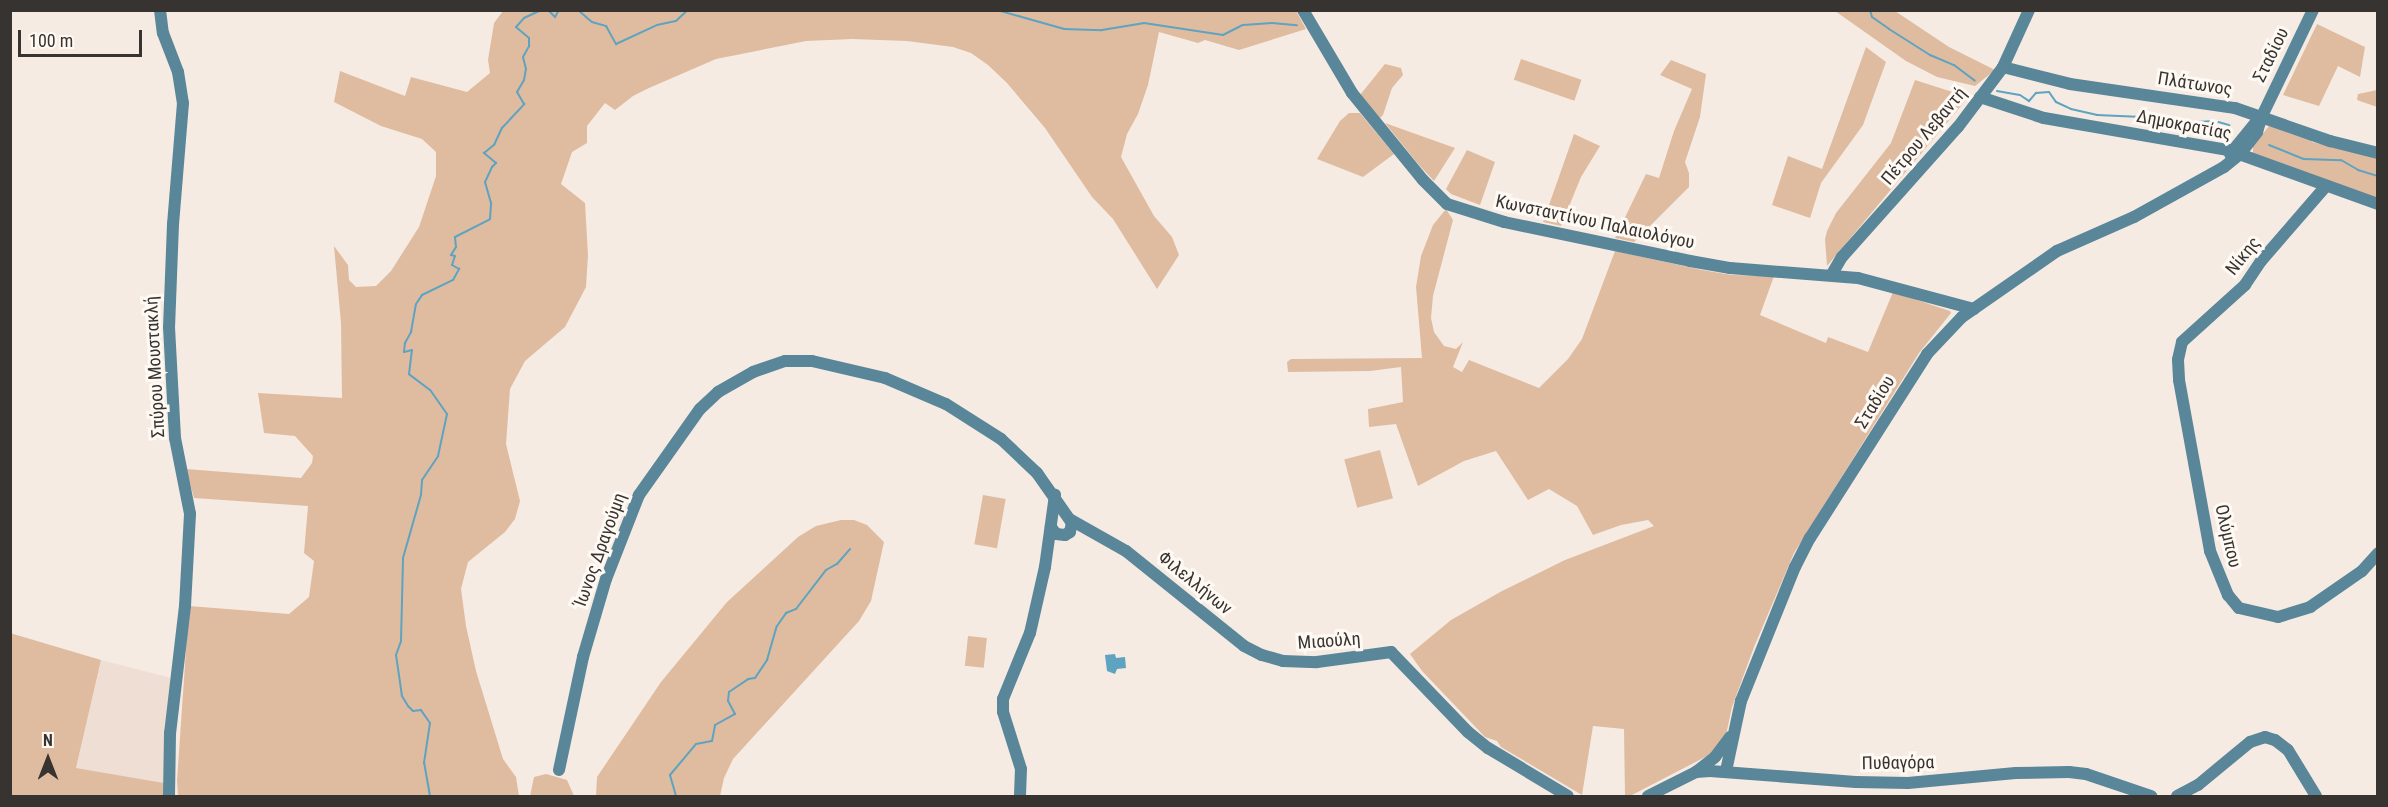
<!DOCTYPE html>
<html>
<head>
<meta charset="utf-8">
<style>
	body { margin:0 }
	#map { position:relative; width:2388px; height:807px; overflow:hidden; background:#f5ebe3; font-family:"Roboto Condensed",sans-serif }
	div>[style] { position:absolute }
	.built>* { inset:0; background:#efded3 }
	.green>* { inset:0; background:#dfbca0; transform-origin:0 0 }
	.water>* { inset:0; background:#5ea3c0 }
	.stream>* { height:2px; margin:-1px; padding:0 1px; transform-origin:1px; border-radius:1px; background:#5ea3c0 }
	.secondary>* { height:12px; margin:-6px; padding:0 6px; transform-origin:6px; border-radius:6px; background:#5a8699 }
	span { translate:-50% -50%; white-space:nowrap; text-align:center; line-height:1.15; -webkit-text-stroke:6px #fff9f4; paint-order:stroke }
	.street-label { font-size:18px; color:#363330 }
	.frame { position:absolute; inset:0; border:12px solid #363330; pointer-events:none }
	.north { position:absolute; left:18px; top:729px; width:60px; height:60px; -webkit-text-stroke:4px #fff9f4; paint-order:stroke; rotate:0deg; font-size:16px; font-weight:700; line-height:24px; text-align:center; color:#363330 }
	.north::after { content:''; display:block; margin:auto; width:21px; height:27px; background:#363330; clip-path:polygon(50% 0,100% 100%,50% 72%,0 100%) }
	.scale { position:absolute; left:18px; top:30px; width:124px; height:27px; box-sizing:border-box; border:3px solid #363330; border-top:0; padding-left:8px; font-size:18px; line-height:21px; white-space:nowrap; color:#363330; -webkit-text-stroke:4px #fff9f4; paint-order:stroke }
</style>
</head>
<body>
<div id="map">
	<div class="built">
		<i style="clip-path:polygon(101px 660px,171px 678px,164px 783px,76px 768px)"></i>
	</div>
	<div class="green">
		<i style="clip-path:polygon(503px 11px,1296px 11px,1306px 29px,1239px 50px,1205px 40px,1198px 43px,1159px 32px,1148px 85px,1138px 114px,1127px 134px,1121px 157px,1154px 216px,1172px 237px,1179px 255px,1157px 289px,1113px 219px,1092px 197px,1045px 128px,1007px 83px,988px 65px,971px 53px,953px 47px,907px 41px,852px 39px,806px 41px,716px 59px,649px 88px,633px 96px,615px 110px,605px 103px,587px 126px,587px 143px,572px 152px,561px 184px,585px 203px,588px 255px,586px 287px,565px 327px,525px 361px,510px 389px,506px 444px,520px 501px,515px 519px,505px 532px,468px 562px,461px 589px,466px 626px,476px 671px,503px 759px,516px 777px,519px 796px,178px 796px,177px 781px,189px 606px,289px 614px,309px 597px,314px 561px,304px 553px,308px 506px,194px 498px,186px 469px,301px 478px,312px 463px,313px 456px,295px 436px,264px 433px,258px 393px,342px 398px,341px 323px,334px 246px,348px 265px,349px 280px,356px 287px,376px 286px,391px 271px,419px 227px,436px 176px,436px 152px,422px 139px,381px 126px,334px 102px,340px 71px,405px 96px,411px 77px,467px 92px,490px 73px,488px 60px,494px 23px)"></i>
		<i style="clip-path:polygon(1835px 11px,1895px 11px,1949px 47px,1995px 70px,1975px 86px,1937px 77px,1906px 61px)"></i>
		<i style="clip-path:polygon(2317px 24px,2365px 47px,2360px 77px,2338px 66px,2319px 106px,2283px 95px)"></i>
		<i style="clip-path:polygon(1866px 47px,1886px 62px,1863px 125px,1821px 183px,1810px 218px,1772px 205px,1788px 156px,1822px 169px)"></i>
		<i style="left:1521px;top:59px;width:64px;height:22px;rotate:19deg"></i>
		<i style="clip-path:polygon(1671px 60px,1706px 74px,1700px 117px,1685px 162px,1689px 173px,1689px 187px,1634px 242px,1615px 238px,1646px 174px,1659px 178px,1674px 131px,1692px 89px,1660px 75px)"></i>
		<i style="clip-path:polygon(1385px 64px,1401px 68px,1403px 75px,1392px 88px,1383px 115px,1380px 118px,1360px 95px)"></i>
		<i style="clip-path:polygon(1915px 80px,1962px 95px,1966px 100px,1827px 266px,1825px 239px,1827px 231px,1836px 213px,1891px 143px)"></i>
		<i style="clip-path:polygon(2377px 90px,2377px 107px,2357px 100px,2358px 94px)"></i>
		<i style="clip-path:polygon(1349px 113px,1360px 113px,1394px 154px,1363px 177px,1317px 159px,1340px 121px)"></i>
		<i style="clip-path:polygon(1385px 123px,1455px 148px,1434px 181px,1419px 165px)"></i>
		<i style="clip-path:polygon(2269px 126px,2311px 139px,2312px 142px,2377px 158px,2377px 198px,2253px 153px,2253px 146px)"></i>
		<i style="clip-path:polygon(1574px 134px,1600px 146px,1581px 177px,1561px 226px,1543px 222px)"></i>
		<i style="clip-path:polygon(1467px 150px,1495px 162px,1480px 205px,1451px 194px,1446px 189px)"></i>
		<i style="clip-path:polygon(1446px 209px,1453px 220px,1433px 296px,1431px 318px,1434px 332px,1444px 346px,1456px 349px,1463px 342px,1453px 367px,1462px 372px,1469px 360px,1539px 388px,1568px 359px,1582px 339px,1615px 251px,1702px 270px,1732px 275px,1774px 276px,1760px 315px,1826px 343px,1828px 337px,1868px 352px,1893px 292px,1950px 311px,1951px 313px,1919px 353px,1794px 553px,1754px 647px,1732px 707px,1726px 735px,1711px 754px,1630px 796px,1625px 796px,1624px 729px,1593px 726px,1582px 795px,1501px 747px,1497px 741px,1485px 737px,1422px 671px,1410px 654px,1451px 620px,1502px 591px,1565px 560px,1654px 526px,1648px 520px,1621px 525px,1593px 535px,1577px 506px,1549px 489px,1528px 500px,1496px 451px,1464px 461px,1418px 486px,1396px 424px,1369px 427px,1368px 409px,1403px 402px,1401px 367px,1370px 371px,1288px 372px,1287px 362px,1291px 359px,1422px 358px,1416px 287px,1421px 256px,1433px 225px)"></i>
		<i style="left:1380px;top:450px;width:50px;height:37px;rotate:75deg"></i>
		<i style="left:983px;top:495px;width:23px;height:50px;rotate:10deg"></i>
		<i style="clip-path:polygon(841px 520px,854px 520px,867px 525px,884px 542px,871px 601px,859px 621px,733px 759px,724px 778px,720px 796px,596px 796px,597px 777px,661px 682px,727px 602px,798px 537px,816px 526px)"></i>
		<i style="clip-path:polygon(10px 633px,101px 660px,76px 768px,164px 783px,165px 796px,11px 796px)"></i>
		<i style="left:968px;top:636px;width:19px;height:30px;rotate:6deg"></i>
		<i style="clip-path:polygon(546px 774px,567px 780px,574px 796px,530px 796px,534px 777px)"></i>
	</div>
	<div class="water">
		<i style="clip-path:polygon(1115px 654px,1116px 658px,1125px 657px,1126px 668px,1117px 669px,1115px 674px,1107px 671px,1105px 655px)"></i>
	</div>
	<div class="stream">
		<i style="left:548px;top:10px;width:10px;rotate:45deg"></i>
		<i style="left:555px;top:17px;width:8px;rotate:-60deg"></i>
		<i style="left:578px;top:10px;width:18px;rotate:41deg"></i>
		<i style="left:592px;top:22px;width:15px;rotate:16deg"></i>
		<i style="left:606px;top:26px;width:21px;rotate:61deg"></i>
		<i style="left:616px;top:44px;width:45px;rotate:-24.9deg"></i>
		<i style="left:657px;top:25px;width:19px;rotate:-12deg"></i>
		<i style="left:676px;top:21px;width:16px;rotate:-43deg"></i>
		<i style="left:997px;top:10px;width:70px;rotate:15.8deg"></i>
		<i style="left:1064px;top:29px;width:38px;rotate:2deg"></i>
		<i style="left:1102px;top:30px;width:43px;rotate:-9.5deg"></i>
		<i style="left:1144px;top:23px;width:80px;rotate:8.6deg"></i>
		<i style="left:1223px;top:35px;width:22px;rotate:-27deg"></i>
		<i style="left:1243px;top:25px;width:29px;rotate:-4deg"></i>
		<i style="left:1272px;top:23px;width:25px;rotate:5deg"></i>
		<i style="left:1870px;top:10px;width:7px;rotate:74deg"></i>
		<i style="left:1872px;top:17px;width:21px;rotate:35deg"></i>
		<i style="left:1889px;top:29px;width:49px;rotate:32.4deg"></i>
		<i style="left:1930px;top:55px;width:26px;rotate:23deg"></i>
		<i style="left:1954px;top:65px;width:26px;rotate:37deg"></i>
		<i style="left:1997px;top:91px;width:23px;rotate:10deg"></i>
		<i style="left:2020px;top:95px;width:11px;rotate:34deg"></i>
		<i style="left:2029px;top:101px;width:11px;rotate:-49deg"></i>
		<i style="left:2036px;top:93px;width:13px;rotate:-4deg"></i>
		<i style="left:2049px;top:92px;width:12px;rotate:55deg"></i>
		<i style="left:2056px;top:102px;width:17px;rotate:25deg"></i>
		<i style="left:2071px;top:109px;width:27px;rotate:13deg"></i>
		<i style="left:2097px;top:115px;width:45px;rotate:2.5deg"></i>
		<i style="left:2142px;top:117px;width:19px;rotate:21deg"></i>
		<i style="left:2160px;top:124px;width:55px;rotate:-3.1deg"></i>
		<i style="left:2215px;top:121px;width:15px;rotate:16deg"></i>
		<i style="left:2269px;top:145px;width:38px;rotate:22deg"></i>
		<i style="left:2304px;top:159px;width:37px;rotate:2deg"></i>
		<i style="left:2341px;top:160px;width:20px;rotate:30deg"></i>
		<i style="left:2358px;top:170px;width:21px;rotate:17deg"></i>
		<i style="left:430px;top:796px;width:34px;rotate:-100deg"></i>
		<i style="left:424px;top:763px;width:40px;rotate:-81.5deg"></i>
		<i style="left:430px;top:723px;width:16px;rotate:-125deg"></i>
		<i style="left:421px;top:710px;width:8px;rotate:173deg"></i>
		<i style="left:413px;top:711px;width:7px;rotate:-135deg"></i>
		<i style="left:408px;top:706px;width:12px;rotate:-121deg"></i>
		<i style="left:402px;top:696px;width:41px;rotate:-98.3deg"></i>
		<i style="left:396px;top:655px;width:15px;rotate:-70deg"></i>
		<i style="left:401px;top:641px;width:83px;rotate:-88.6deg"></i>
		<i style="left:403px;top:558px;width:66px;rotate:-74.1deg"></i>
		<i style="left:421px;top:495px;width:15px;rotate:-86deg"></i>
		<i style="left:422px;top:480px;width:29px;rotate:-56deg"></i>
		<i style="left:438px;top:456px;width:43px;rotate:-77.9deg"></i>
		<i style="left:447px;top:414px;width:29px;rotate:-125deg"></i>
		<i style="left:430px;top:390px;width:26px;rotate:-143deg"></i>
		<i style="left:409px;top:374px;width:24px;rotate:-83deg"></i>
		<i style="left:412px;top:350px;width:8px;rotate:166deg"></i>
		<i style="left:404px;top:352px;width:9px;rotate:-84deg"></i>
		<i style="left:405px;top:343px;width:13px;rotate:-61deg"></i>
		<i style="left:411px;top:332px;width:28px;rotate:-80deg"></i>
		<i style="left:416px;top:304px;width:11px;rotate:-56deg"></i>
		<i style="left:422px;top:295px;width:34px;rotate:-26deg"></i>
		<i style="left:453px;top:280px;width:13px;rotate:-61deg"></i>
		<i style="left:459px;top:269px;width:8px;rotate:-150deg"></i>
		<i style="left:452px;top:265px;width:9px;rotate:-72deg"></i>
		<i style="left:455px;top:256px;width:4px;rotate:-166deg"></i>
		<i style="left:451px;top:255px;width:9px;rotate:-58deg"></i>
		<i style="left:456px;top:247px;width:10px;rotate:-96deg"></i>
		<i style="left:455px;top:237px;width:39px;rotate:-27deg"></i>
		<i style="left:490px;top:219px;width:16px;rotate:-86deg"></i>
		<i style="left:491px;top:203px;width:22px;rotate:-106deg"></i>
		<i style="left:485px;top:182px;width:17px;rotate:-65deg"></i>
		<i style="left:492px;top:167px;width:6px;rotate:-45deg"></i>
		<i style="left:496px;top:163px;width:16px;rotate:-140deg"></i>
		<i style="left:484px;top:153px;width:13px;rotate:-39deg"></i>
		<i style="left:494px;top:145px;width:19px;rotate:-65deg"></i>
		<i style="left:502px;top:128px;width:33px;rotate:-47deg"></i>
		<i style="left:524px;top:104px;width:14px;rotate:-120deg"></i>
		<i style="left:517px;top:92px;width:14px;rotate:-60deg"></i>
		<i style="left:524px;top:80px;width:11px;rotate:-80deg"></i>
		<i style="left:526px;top:69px;width:12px;rotate:-104deg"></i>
		<i style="left:523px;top:57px;width:13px;rotate:-61deg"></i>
		<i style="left:529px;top:46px;width:8px;rotate:-90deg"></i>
		<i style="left:529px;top:38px;width:17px;rotate:-140deg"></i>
		<i style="left:516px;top:27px;width:12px;rotate:-48deg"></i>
		<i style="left:524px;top:18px;width:19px;rotate:-25deg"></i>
		<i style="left:676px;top:796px;width:22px;rotate:-106deg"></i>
		<i style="left:670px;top:775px;width:40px;rotate:-50deg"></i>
		<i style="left:696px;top:744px;width:16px;rotate:-11deg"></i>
		<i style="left:712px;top:741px;width:16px;rotate:-79deg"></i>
		<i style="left:715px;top:725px;width:23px;rotate:-29deg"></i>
		<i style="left:735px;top:714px;width:15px;rotate:-118deg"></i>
		<i style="left:728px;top:701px;width:9px;rotate:-84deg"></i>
		<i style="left:729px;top:692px;width:23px;rotate:-34deg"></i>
		<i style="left:748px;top:679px;width:7px;rotate:-8deg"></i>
		<i style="left:755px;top:678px;width:22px;rotate:-56deg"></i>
		<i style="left:767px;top:660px;width:35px;rotate:-74deg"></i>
		<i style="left:777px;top:626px;width:16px;rotate:-55deg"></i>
		<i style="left:786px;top:613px;width:11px;rotate:-22deg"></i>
		<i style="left:796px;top:609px;width:49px;rotate:-52.4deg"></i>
		<i style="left:826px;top:570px;width:13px;rotate:-29deg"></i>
		<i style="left:837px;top:564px;width:20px;rotate:-49deg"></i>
	</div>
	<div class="secondary">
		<i style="left:160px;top:10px;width:23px;rotate:83deg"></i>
		<i style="left:163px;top:33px;width:42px;rotate:69deg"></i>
		<i style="left:178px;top:72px;width:31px;rotate:81deg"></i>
		<i style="left:183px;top:103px;width:121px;rotate:94.7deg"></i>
		<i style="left:173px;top:224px;width:103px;rotate:92.2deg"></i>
		<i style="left:169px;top:327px;width:111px;rotate:86.9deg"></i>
		<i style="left:175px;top:438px;width:77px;rotate:78.8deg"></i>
		<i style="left:190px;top:514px;width:92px;rotate:93.1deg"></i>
		<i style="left:185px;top:606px;width:128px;rotate:96.7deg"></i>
		<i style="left:170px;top:733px;width:63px;rotate:90.9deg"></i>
		<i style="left:1303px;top:10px;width:96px;rotate:59.4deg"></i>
		<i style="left:1352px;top:93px;width:112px;rotate:50.8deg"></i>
		<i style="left:1423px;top:180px;width:34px;rotate:45deg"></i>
		<i style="left:1447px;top:204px;width:60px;rotate:17.5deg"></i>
		<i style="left:1504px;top:222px;width:190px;rotate:11.8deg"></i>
		<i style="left:1690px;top:261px;width:41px;rotate:9.9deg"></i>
		<i style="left:1730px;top:268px;width:128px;rotate:4.5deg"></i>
		<i style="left:1858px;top:278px;width:120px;rotate:15deg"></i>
		<i style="left:2003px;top:67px;width:69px;rotate:14.2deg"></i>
		<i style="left:2070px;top:84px;width:167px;rotate:8.3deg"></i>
		<i style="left:2235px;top:108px;width:101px;rotate:19.2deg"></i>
		<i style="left:2330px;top:141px;width:49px;rotate:14deg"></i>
		<i style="left:1980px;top:97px;width:67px;rotate:18.2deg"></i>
		<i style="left:2044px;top:118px;width:187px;rotate:9.9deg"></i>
		<i style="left:2228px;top:150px;width:159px;rotate:19.8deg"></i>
		<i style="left:2230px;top:154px;width:49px;rotate:-50.8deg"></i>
		<i style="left:2326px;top:186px;width:99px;rotate:130.9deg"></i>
		<i style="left:2261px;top:261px;width:29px;rotate:124deg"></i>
		<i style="left:2245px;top:285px;width:85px;rotate:137.9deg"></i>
		<i style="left:2182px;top:342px;width:18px;rotate:103deg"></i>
		<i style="left:2178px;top:360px;width:20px;rotate:87deg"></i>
		<i style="left:2179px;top:380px;width:174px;rotate:79.7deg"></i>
		<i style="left:2210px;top:551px;width:48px;rotate:67.8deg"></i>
		<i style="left:2228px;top:595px;width:17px;rotate:50deg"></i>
		<i style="left:2239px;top:608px;width:40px;rotate:13deg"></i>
		<i style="left:2278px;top:617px;width:34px;rotate:-17deg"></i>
		<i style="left:2310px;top:607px;width:63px;rotate:-34.7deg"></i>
		<i style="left:2362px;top:571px;width:24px;rotate:-48deg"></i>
		<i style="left:1832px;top:274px;width:20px;rotate:-60deg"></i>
		<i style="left:1842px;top:257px;width:174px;rotate:-48.3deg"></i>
		<i style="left:1958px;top:127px;width:75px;rotate:-53.1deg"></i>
		<i style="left:2003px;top:67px;width:63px;rotate:-65.5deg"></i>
		<i style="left:1071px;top:520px;width:63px;rotate:29.4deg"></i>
		<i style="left:1126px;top:551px;width:151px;rotate:38.8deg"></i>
		<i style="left:1244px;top:646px;width:20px;rotate:27deg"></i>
		<i style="left:1262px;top:655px;width:22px;rotate:16deg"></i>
		<i style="left:1283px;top:661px;width:34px;rotate:2deg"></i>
		<i style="left:1317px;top:662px;width:75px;rotate:-7.7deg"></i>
		<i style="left:1391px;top:652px;width:111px;rotate:46.1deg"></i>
		<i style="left:1468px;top:732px;width:26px;rotate:39deg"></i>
		<i style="left:1488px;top:748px;width:93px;rotate:31deg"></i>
		<i style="left:559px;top:770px;width:116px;rotate:-78deg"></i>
		<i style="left:583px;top:657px;width:81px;rotate:-73.6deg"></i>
		<i style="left:606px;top:579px;width:90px;rotate:-68.6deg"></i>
		<i style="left:639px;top:495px;width:105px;rotate:-54.7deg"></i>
		<i style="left:700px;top:409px;width:25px;rotate:-43deg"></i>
		<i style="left:718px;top:392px;width:40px;rotate:-29.7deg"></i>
		<i style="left:753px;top:372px;width:34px;rotate:-19deg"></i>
		<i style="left:785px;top:361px;width:27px"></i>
		<i style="left:812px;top:361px;width:75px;rotate:13.1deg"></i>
		<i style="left:885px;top:378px;width:66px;rotate:23.1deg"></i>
		<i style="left:946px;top:404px;width:65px;rotate:32.5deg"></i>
		<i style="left:1001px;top:439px;width:50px;rotate:43.4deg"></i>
		<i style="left:1037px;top:473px;width:61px;rotate:55deg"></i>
		<i style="left:1072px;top:523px;width:9px;rotate:103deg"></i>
		<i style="left:1070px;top:532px;width:6px;rotate:149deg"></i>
		<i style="left:1065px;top:535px;width:9px;rotate:-174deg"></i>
		<i style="left:1056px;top:534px;width:9px;rotate:-126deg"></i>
		<i style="left:1726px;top:771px;width:72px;rotate:-77.9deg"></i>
		<i style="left:1741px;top:701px;width:144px;rotate:-68.1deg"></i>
		<i style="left:1795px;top:567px;width:33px;rotate:-63deg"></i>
		<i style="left:1810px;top:538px;width:218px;rotate:-57.5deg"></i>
		<i style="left:1927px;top:354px;width:51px;rotate:-46.6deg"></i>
		<i style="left:1962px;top:317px;width:116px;rotate:-34.8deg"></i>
		<i style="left:2057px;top:251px;width:84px;rotate:-23.8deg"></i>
		<i style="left:2134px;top:217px;width:103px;rotate:-29.1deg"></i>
		<i style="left:2224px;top:167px;width:21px;rotate:-39deg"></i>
		<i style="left:2240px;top:154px;width:28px;rotate:-52deg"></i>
		<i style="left:2257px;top:132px;width:17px;rotate:-73deg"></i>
		<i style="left:2262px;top:116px;width:118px;rotate:-64.3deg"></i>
		<i style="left:1696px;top:772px;width:24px;rotate:-38deg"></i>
		<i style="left:1715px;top:757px;width:25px;rotate:-53deg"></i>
		<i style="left:1020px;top:796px;width:27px;rotate:-88deg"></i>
		<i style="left:1021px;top:769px;width:60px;rotate:-107.5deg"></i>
		<i style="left:1003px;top:712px;width:13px;rotate:-90deg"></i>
		<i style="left:1003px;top:699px;width:71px;rotate:-67.8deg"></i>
		<i style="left:1030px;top:633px;width:68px;rotate:-77.2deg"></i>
		<i style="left:1045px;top:567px;width:73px;rotate:-82.1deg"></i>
		<i style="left:1648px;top:796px;width:54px;rotate:-26.6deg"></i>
		<i style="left:1696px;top:772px;width:14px;rotate:-4deg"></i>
		<i style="left:1710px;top:771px;width:146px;rotate:4.3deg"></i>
		<i style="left:1856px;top:782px;width:52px;rotate:1.1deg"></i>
		<i style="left:1908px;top:783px;width:108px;rotate:-5.3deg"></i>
		<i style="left:2016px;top:773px;width:53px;rotate:-1.1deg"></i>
		<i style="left:2069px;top:772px;width:17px;rotate:7deg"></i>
		<i style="left:2086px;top:774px;width:69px;rotate:18.7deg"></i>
		<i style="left:2177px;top:796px;width:24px;rotate:-28deg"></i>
		<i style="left:2198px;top:785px;width:67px;rotate:-39.6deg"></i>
		<i style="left:2250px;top:742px;width:16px;rotate:-18deg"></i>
		<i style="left:2265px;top:737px;width:10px;rotate:17deg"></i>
		<i style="left:2275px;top:740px;width:16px;rotate:38deg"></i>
		<i style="left:2288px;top:750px;width:54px;rotate:58.7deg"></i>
	</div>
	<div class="street-label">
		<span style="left:2271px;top:55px;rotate:-64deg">Σταδίου</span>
		<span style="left:2195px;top:84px;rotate:9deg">Πλάτωνος</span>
		<span style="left:2184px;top:125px;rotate:11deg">Δημοκρατίας</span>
		<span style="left:1924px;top:136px;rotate:-50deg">Πέτρου Λεβαντή</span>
		<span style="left:1595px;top:222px;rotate:12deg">Κωνσταντίνου Παλαιολόγου</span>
		<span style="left:2243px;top:256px;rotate:-51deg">Νίκης</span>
		<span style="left:155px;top:367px;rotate:-93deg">Σπύρου Μουστακλή</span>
		<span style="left:1875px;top:402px;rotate:-58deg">Σταδίου</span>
		<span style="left:2228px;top:536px;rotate:77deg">Ολύμπου</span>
		<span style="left:600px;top:550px;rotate:-70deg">Ίωνος Δραγούμη</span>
		<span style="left:1195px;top:583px;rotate:39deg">Φιλελλήνων</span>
		<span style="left:1329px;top:641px;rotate:-4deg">Μιαούλη</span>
		<span style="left:1898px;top:763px;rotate:-1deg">Πυθαγόρα</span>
	</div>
	<div class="frame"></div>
	<div class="north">N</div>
	<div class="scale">100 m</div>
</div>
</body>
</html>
